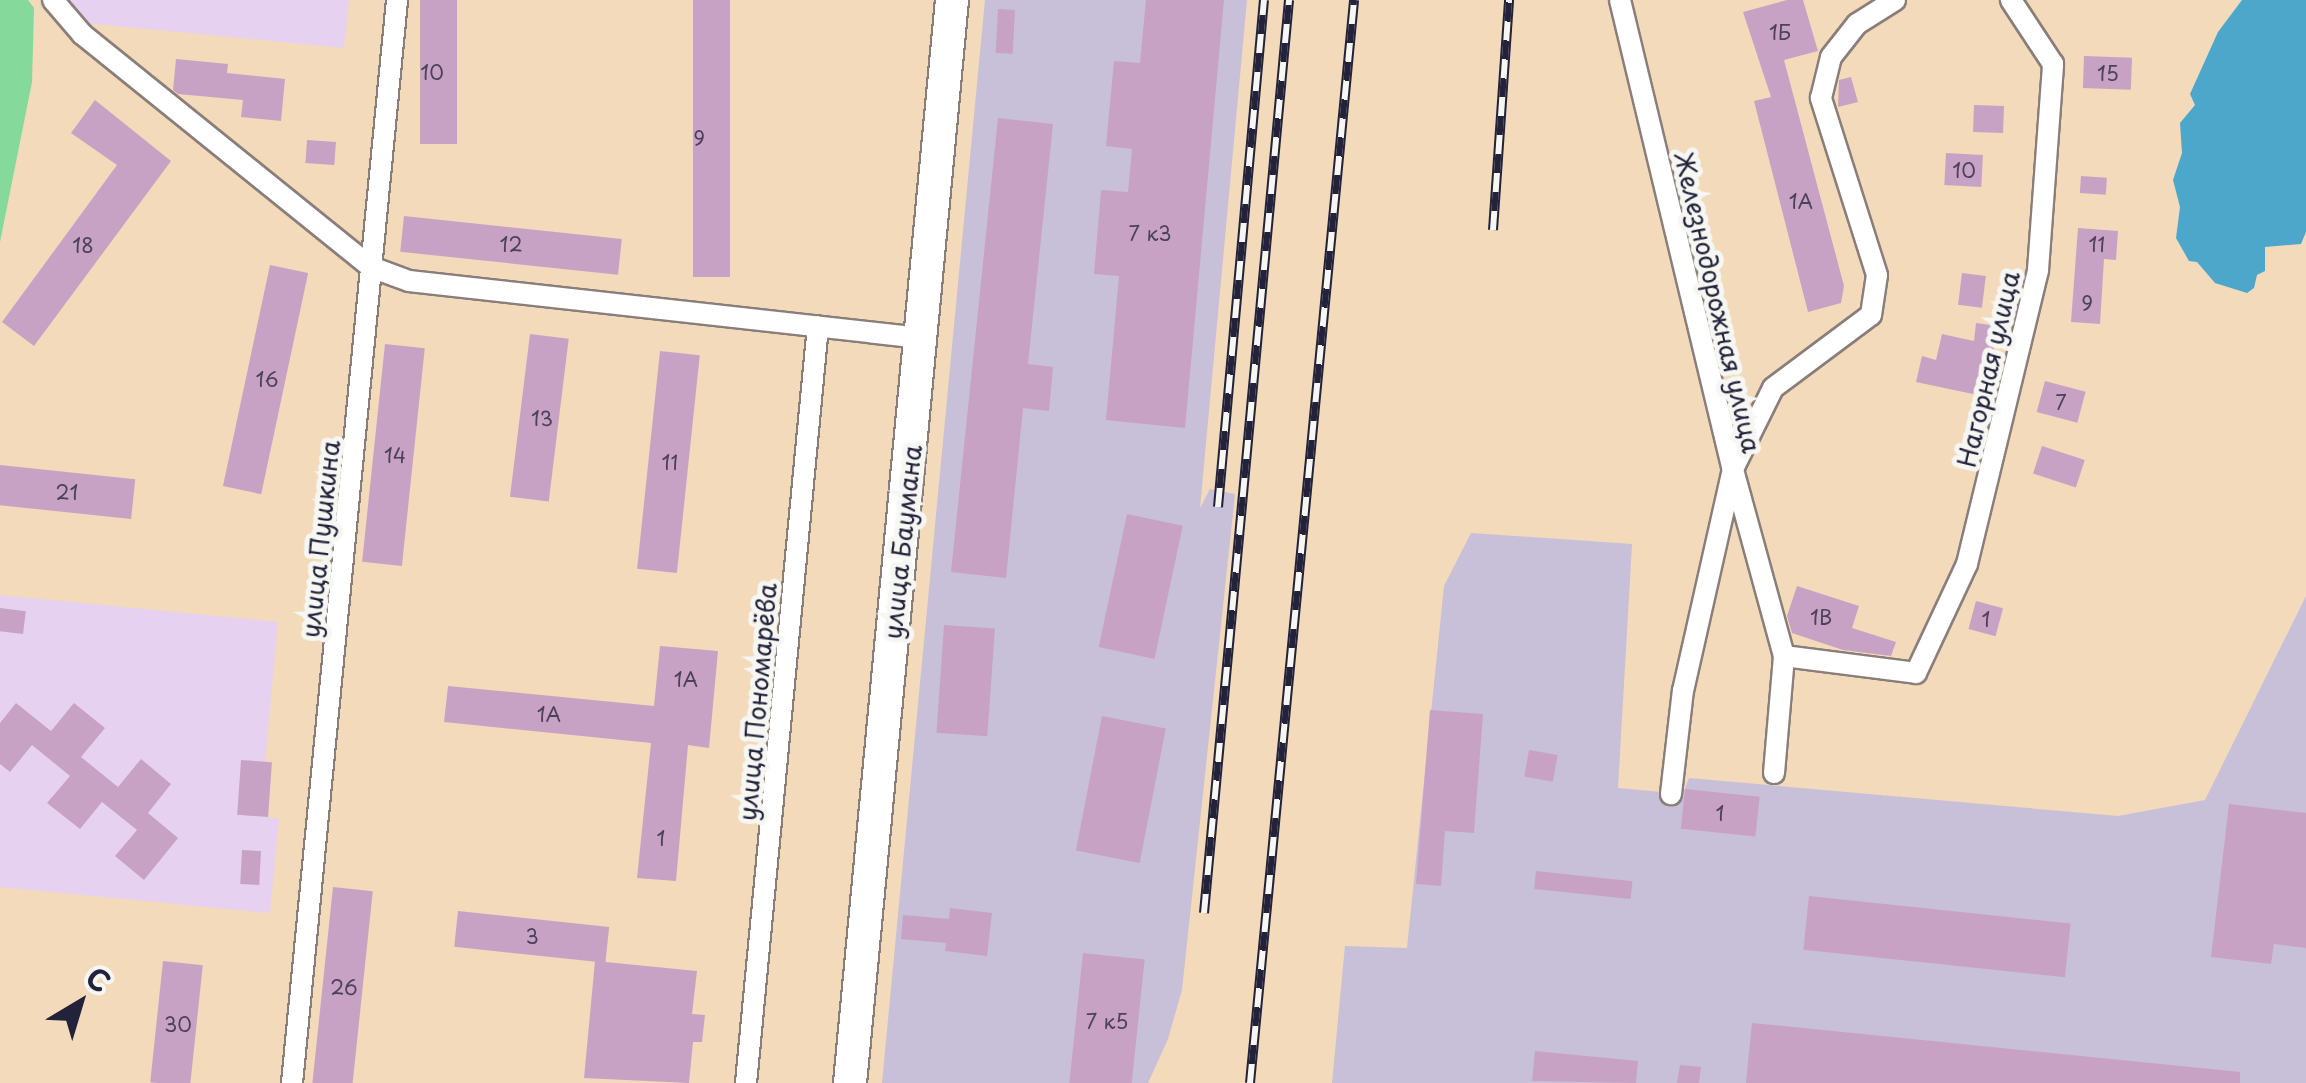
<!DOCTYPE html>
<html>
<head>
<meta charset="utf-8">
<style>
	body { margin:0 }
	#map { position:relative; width:2306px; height:1083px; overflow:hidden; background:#f2daba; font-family:"Playpen Sans",sans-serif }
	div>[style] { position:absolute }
	.built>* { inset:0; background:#e6d2f0 }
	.industrial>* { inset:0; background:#c8bfd8 }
	.green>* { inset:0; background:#85d99b }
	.water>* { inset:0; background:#4ca7ca }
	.building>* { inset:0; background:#c8a2c5; transform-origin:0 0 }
	.roads { filter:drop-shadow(2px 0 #8a7e7a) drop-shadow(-2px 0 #8a7e7a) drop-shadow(0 2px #8a7e7a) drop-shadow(0 -2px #8a7e7a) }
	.minor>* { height:20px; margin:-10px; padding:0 10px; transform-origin:10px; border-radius:10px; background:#fff }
	.primary>* { height:32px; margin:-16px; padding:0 16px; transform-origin:16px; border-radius:16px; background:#fff }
	.rail>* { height:10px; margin-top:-5px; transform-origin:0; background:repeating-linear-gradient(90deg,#f6f6f2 0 19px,#22223b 0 38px); box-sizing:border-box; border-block:2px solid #22223b }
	span { translate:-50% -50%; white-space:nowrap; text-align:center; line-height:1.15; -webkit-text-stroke:10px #f6f6f2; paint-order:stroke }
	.number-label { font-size:20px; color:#4c425e }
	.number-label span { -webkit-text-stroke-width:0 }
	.street-label { font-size:25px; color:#22223b }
	.north { position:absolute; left:30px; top:953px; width:100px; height:100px; -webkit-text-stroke:8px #f6f6f2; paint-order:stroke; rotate:38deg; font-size:28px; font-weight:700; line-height:40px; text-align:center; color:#22223b }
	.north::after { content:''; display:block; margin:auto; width:35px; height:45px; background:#22223b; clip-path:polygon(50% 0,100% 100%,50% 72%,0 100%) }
</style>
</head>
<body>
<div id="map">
	<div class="built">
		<i style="clip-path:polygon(61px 0,349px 0,344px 48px,76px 22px)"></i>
		<i style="clip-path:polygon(0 595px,278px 622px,260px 816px,279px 819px,270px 913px,0 887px)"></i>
	</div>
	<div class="industrial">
		<i style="clip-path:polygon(985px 0,1247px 0,1200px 508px,1210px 489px,1235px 494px,1182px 990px,1168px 1039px,1148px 1083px,882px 1083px)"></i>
		<i style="clip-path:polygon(1471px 533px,1632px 544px,1618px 788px,1683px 794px,1689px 778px,2118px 816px,2205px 800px,2306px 596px,2306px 1083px,1332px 1083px,1345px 946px,1407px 948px,1444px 586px)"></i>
	</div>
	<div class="green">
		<i style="clip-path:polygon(0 0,28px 0,34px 8px,32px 82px,0 242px)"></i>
	</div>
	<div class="water">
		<i style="clip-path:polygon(2242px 0,2306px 0,2306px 232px,2301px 244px,2265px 247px,2265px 271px,2257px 275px,2254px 288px,2247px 293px,2215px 283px,2197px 262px,2189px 261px,2176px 238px,2180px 207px,2173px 180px,2182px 153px,2180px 123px,2195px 105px,2190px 94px,2218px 32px)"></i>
	</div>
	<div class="building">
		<i style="left:420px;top:0;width:37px;height:144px"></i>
		<i style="left:693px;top:0;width:37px;height:277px"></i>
		<i style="clip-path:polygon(1146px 0,1224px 0,1185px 428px,1106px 420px,1119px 276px,1094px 274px,1101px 190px,1128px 192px,1132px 149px,1106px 146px,1114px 61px,1140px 63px)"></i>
		<i style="clip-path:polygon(1787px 0,1803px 0,1818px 51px,1784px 60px,1844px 286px,1841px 303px,1808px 312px,1754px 101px,1771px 97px,1743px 12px)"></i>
		<i style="left:998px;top:9px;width:17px;height:44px;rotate:3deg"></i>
		<i style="left:2084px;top:56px;width:48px;height:32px;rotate:2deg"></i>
		<i style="clip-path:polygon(176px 59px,228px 64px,227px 73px,285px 79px,281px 121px,241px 117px,243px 100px,178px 94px,173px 90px)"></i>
		<i style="clip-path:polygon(1851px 77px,1858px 102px,1838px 107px,1839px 80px)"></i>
		<i style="clip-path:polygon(95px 100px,171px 161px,34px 346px,2px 322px,117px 165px,71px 133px)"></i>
		<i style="left:1974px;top:105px;width:30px;height:27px;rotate:2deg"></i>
		<i style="clip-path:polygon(998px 118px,1053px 124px,1028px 364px,1053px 367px,1049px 411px,1023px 408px,1006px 578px,951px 572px)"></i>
		<i style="left:307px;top:140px;width:29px;height:23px;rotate:4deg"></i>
		<i style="left:1946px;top:153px;width:37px;height:32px;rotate:3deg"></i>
		<i style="left:2081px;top:176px;width:26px;height:17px;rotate:4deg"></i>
		<i style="left:404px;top:216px;width:219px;height:36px;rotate:6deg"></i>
		<i style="clip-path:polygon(2078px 228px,2118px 231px,2116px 260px,2104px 259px,2100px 324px,2071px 322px)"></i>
		<i style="left:270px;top:265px;width:39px;height:226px;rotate:12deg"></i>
		<i style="left:1962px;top:273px;width:24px;height:32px;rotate:7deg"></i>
		<i style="clip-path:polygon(1976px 323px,1997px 326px,1993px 355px,1984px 353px,1973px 394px,1916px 382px,1922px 356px,1936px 360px,1942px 334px,1974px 341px)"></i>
		<i style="left:530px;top:334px;width:39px;height:164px;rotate:7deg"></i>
		<i style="left:385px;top:344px;width:40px;height:219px;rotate:6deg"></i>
		<i style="left:660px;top:351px;width:40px;height:219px;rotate:6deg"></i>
		<i style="left:2045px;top:381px;width:42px;height:32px;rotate:15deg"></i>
		<i style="left:2042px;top:446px;width:45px;height:29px;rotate:18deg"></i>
		<i style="left:0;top:465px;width:136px;height:40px;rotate:6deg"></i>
		<i style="left:1127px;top:514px;width:57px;height:136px;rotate:12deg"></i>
		<i style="clip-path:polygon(1797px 586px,1859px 606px,1852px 628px,1896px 642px,1891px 656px,1843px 650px,1792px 633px,1787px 616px)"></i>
		<i style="left:1976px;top:601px;width:28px;height:29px;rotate:15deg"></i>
		<i style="left:0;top:608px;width:26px;height:23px;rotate:7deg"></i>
		<i style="left:944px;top:625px;width:51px;height:108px;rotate:4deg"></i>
		<i style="clip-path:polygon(660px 646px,718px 651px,709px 748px,688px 745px,676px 881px,637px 878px,651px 743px,444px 722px,448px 686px,654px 706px)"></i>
		<i style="clip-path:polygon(16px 703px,51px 731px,74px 703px,105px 728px,81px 757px,118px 787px,141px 759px,171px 784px,148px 813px,178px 838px,144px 880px,115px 856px,137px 830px,102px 802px,80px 829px,47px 803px,70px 776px,32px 745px,10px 772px,0 764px,0 723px)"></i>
		<i style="clip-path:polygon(1430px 710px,1483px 714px,1474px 833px,1445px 831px,1441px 886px,1416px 884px)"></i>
		<i style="left:1102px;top:716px;width:65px;height:137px;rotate:11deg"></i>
		<i style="left:1529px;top:750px;width:29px;height:27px;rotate:10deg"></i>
		<i style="left:241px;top:760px;width:31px;height:55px;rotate:4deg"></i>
		<i style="left:1685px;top:789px;width:75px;height:40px;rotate:6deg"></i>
		<i style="clip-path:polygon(2229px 804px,2306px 813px,2306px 948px,2274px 944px,2271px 964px,2211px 957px)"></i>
		<i style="left:242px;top:850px;width:19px;height:34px;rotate:3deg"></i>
		<i style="left:1536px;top:871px;width:97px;height:18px;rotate:6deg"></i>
		<i style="left:333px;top:887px;width:40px;height:197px;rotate:6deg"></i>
		<i style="left:1809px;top:896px;width:263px;height:54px;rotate:6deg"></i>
		<i style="clip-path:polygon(950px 908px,992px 913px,987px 956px,945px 951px,946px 943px,901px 939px,903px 915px,949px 919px)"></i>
		<i style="left:458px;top:911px;width:152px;height:36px;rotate:6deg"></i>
		<i style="left:1083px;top:953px;width:62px;height:131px;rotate:6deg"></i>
		<i style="left:163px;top:961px;width:40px;height:122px;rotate:6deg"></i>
		<i style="clip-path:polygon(595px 961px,697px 971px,692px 1014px,705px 1015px,702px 1042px,693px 1042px,689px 1083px,584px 1078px)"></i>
		<i style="clip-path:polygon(1752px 1023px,2240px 1072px,2240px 1083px,1746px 1083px)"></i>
		<i style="clip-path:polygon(1535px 1051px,1638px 1061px,1636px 1083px,1532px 1081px)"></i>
		<i style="clip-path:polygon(1680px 1065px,1701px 1067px,1699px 1083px,1677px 1083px)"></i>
	</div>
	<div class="roads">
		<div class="minor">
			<i style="left:53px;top:0;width:45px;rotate:49.5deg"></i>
			<i style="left:82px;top:34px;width:371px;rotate:38.9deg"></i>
			<i style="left:371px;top:267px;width:40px;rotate:20.2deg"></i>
			<i style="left:409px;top:281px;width:515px;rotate:6.35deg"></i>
			<i style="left:1620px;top:0;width:482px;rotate:76.5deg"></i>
			<i style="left:1733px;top:469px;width:227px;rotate:102.7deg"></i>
			<i style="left:1683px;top:690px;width:105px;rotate:96.6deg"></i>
			<i style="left:1784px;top:656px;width:133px;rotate:7.3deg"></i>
			<i style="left:1916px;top:673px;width:120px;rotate:-64.9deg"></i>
			<i style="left:1967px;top:564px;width:302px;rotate:-76.4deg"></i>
			<i style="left:2038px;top:270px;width:207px;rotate:-85.8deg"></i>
			<i style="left:2053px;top:64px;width:77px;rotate:-123.3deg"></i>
			<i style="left:1774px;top:773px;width:117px;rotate:-85.1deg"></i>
			<i style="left:1784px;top:656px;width:194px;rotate:-105.3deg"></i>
			<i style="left:1733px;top:469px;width:90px;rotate:-63.7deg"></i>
			<i style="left:1773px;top:388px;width:122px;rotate:-36.7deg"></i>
			<i style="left:1871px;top:315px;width:40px;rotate:-81.5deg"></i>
			<i style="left:1877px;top:275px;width:186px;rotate:-107.6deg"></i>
			<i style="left:1821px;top:98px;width:42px;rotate:-76.3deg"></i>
			<i style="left:1831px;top:57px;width:42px;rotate:-51.8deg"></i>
			<i style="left:1857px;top:24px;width:45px;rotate:-32.3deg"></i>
			<i style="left:292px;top:1083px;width:1088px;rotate:-84.46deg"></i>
			<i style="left:746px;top:1083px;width:760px;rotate:-84.57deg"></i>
		</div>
		<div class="primary">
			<i style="left:850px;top:1083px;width:1088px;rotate:-84.62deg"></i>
		</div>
	</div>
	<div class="rail">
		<i style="left:1493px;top:230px;width:231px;rotate:-86deg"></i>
		<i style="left:1218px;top:507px;width:509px;rotate:-84.82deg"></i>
		<i style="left:1204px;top:913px;width:917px;rotate:-84.68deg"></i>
		<i style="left:1250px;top:1083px;width:1088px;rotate:-84.51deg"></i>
	</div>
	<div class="number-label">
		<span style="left:1780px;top:32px">1Б</span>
		<span style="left:432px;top:72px">10</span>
		<span style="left:2108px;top:73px">15</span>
		<span style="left:699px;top:138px">9</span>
		<span style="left:1964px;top:170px">10</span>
		<span style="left:1801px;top:201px">1А</span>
		<span style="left:1150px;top:233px">7 к3</span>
		<span style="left:511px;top:244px">12</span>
		<span style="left:2097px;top:244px">11</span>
		<span style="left:83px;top:245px">18</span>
		<span style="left:2087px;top:303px">9</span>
		<span style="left:267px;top:379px">16</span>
		<span style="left:2061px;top:402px">7</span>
		<span style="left:542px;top:418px">13</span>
		<span style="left:395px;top:455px">14</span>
		<span style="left:670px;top:462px">11</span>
		<span style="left:67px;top:492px">21</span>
		<span style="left:1821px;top:617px">1В</span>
		<span style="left:1986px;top:619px">1</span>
		<span style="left:686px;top:679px">1А</span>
		<span style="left:549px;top:714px">1А</span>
		<span style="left:1720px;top:813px">1</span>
		<span style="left:661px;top:838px">1</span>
		<span style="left:532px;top:936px">3</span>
		<span style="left:344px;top:987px">26</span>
		<span style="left:1107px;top:1021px">7 к5</span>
		<span style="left:178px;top:1024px">30</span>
	</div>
	<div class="street-label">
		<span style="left:1718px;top:302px;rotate:77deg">Железнодорожная улица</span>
		<span style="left:1988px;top:369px;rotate:-77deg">Нагорная улица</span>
		<span style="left:320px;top:539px;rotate:-84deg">улица Пушкина</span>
		<span style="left:902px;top:542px;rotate:-84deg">улица Баумана</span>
		<span style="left:757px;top:702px;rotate:-85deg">улица Пономарёва</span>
	</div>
	<div class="north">С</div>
</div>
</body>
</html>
